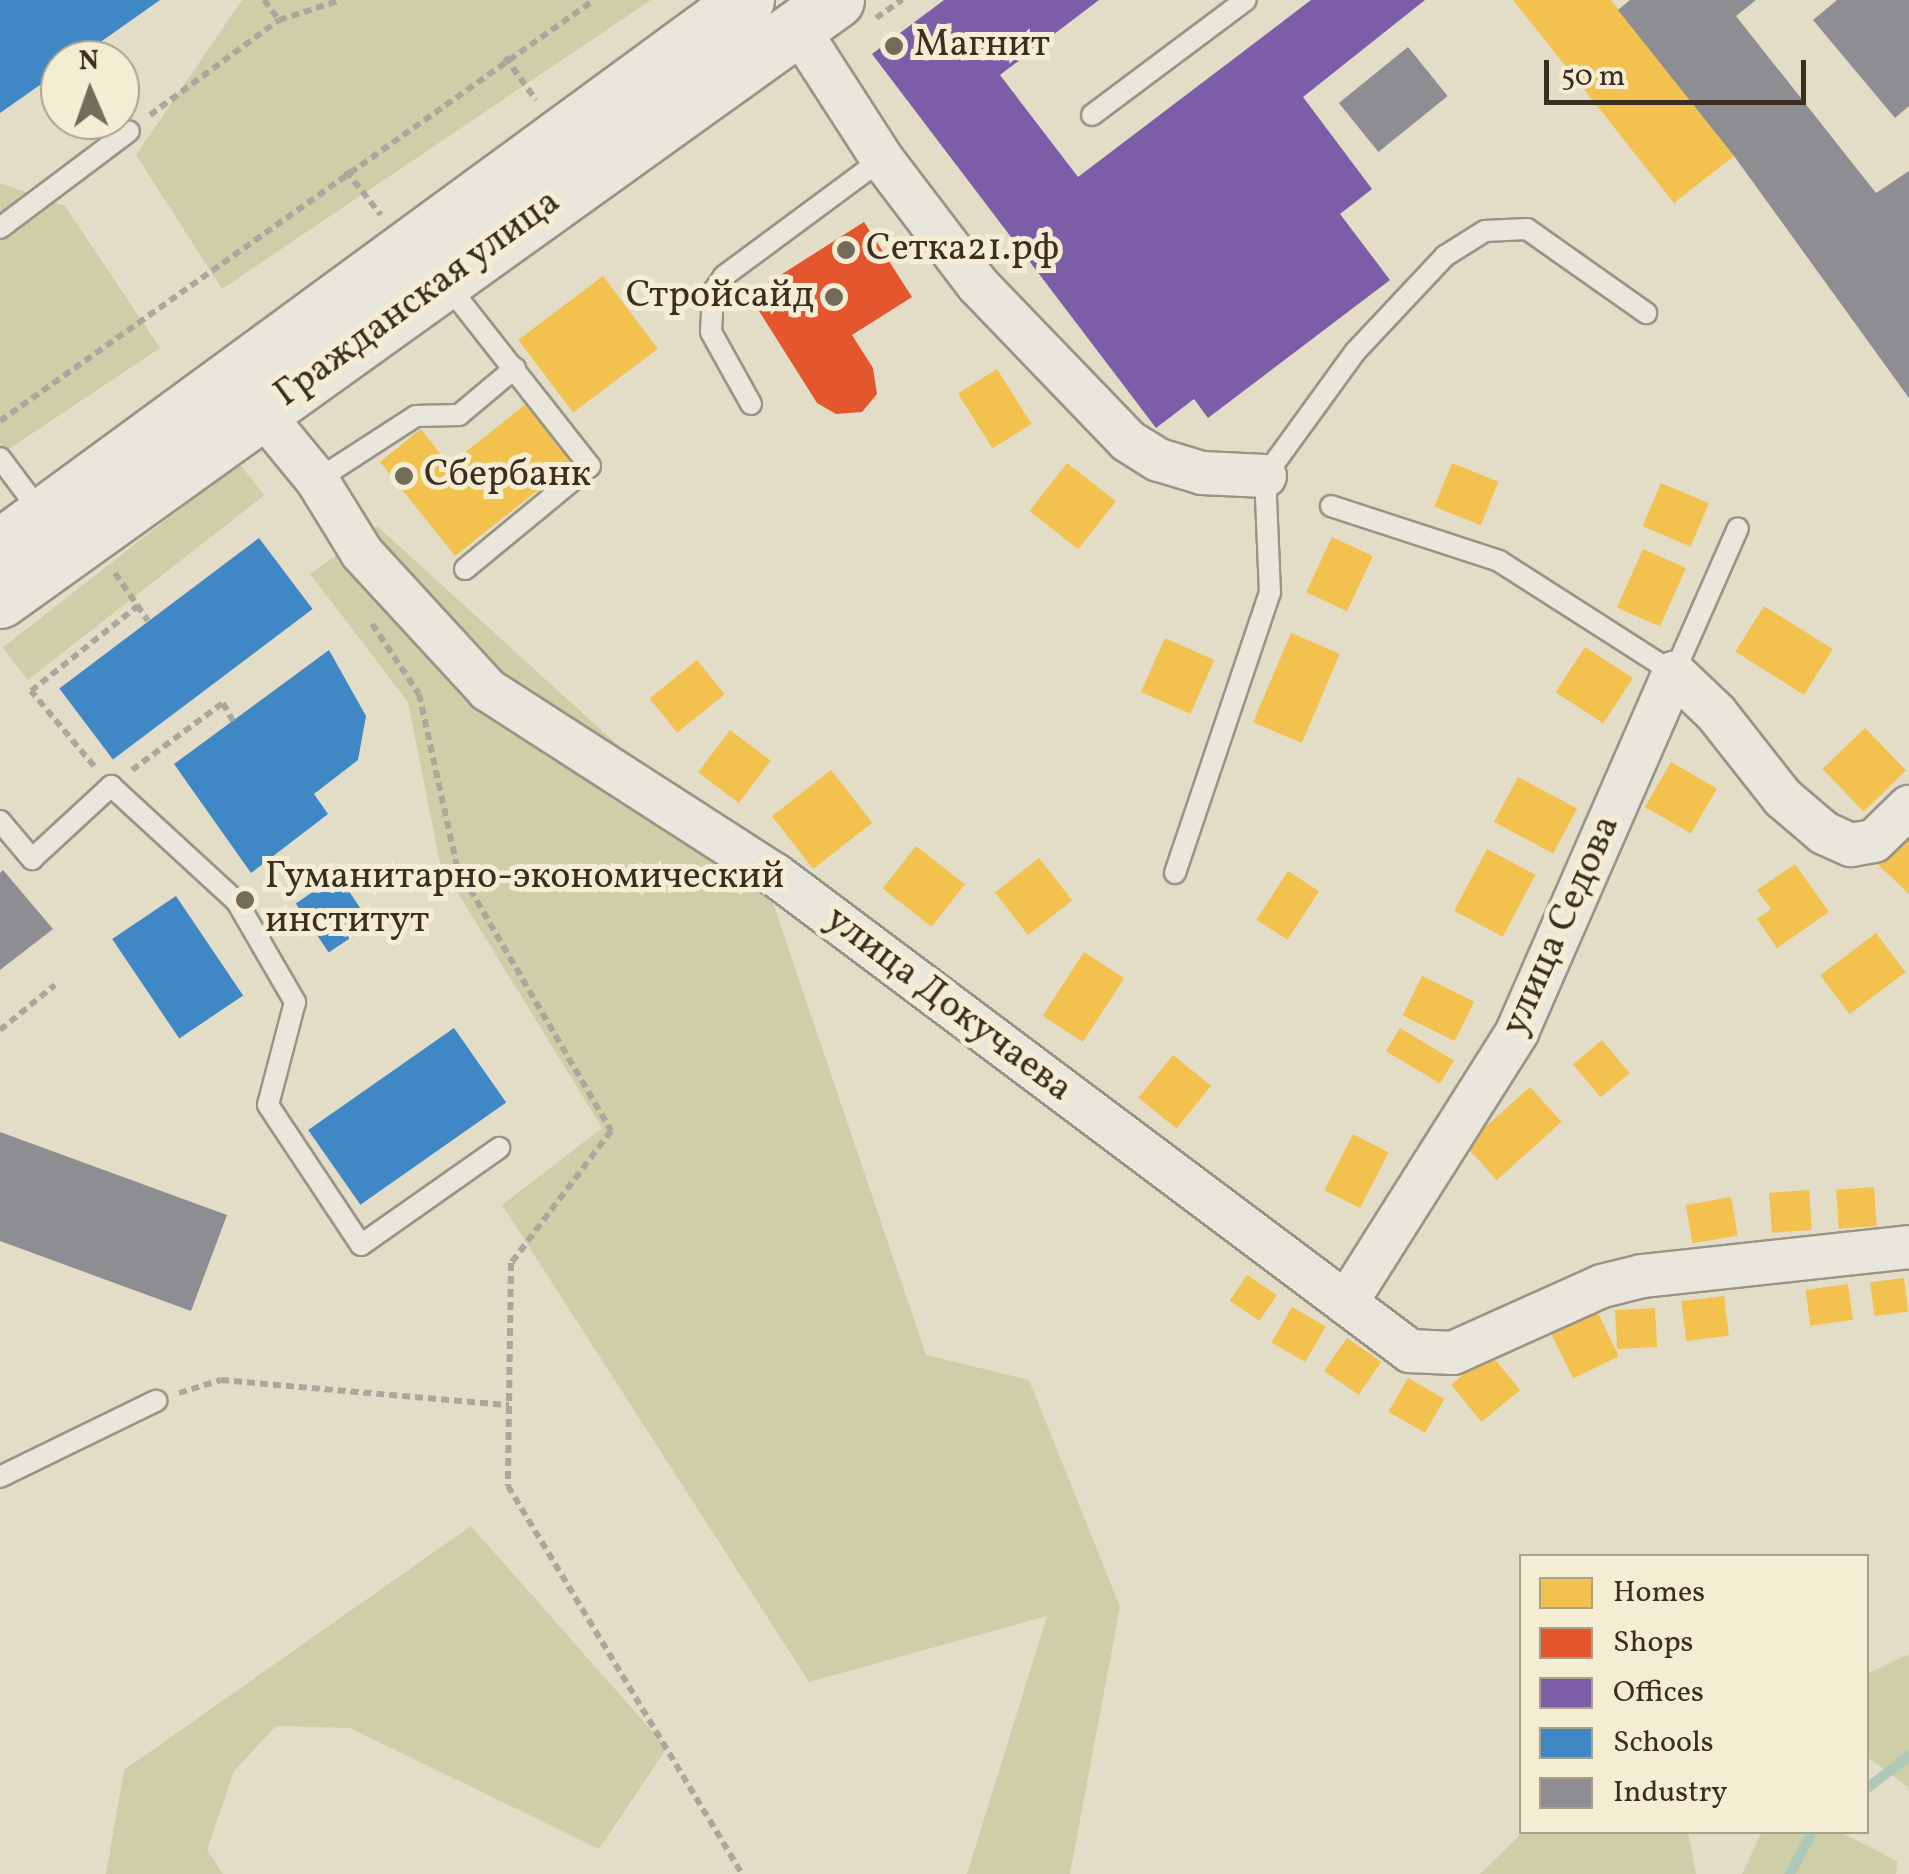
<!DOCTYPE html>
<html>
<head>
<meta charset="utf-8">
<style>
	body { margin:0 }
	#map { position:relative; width:1909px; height:1874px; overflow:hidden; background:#e3ddc7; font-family:Vollkorn,serif }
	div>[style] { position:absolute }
	.green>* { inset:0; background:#cecfa8; transform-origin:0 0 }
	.homes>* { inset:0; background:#f2c14e; transform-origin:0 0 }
	.shops>* { inset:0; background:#e4572e }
	.offices>* { inset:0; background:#7b5ea7 }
	.schools>* { inset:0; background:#3f88c5; transform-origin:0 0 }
	.industry>* { inset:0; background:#8d8d92; transform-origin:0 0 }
	.stream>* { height:10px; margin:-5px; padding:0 5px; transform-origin:5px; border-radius:5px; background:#b0c8b7 }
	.path>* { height:6px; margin-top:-3px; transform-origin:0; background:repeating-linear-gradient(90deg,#aaa79c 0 8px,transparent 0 13px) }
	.roads { filter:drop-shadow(2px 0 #999486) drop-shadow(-2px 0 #999486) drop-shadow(0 2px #999486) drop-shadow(0 -2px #999486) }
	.lane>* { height:20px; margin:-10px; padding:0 10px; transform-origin:10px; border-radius:10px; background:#e9e6db }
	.street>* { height:42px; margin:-21px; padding:0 21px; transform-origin:21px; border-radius:21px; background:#e9e6db }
	.secondary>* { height:55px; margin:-27.5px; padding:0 27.5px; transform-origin:27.5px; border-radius:27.5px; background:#e9e6db }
	.dots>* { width:28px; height:28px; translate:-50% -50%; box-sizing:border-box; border:5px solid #f5edd3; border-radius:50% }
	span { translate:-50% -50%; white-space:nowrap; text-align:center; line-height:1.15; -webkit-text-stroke:10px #f5edd3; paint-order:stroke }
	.poi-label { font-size:38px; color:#3a2e20 }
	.left { translate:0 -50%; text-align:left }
	.right { translate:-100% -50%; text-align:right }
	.street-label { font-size:38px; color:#3a2e20 }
	.legend { position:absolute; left:1519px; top:1554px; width:350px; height:280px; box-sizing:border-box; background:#f5edd3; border:2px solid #aaa18b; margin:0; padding:12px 18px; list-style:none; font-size:30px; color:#3a2e20 }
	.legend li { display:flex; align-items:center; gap:20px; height:50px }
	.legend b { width:50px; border:2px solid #aaa18b }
	.north { position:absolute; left:40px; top:40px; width:100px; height:100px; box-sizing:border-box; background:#f5edd3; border:2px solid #aaa18b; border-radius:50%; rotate:358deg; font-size:28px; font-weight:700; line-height:40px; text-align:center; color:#3a2e20 }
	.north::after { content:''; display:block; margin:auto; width:35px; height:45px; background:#756b5a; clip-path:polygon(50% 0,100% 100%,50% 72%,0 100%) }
	.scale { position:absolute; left:1544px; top:60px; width:262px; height:45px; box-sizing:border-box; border:5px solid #3a2e20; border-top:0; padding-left:12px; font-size:30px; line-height:35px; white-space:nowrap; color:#3a2e20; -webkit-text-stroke:8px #f5edd3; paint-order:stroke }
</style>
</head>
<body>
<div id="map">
	<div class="green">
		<i style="clip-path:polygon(242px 0,651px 0,222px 289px,136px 155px)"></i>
		<i style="clip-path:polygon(0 183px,65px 206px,160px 348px,6px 451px,0 443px)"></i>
		<i style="left:239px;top:463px;width:41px;height:300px;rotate:52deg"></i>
		<i style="clip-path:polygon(377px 526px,765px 879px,926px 1355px,1029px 1380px,1120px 1607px,1070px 1874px,967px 1874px,1047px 1616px,809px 1682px,502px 1205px,602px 1128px,440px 864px,408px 702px,310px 574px)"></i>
		<i style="clip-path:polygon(471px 1526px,667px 1748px,599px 1849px,350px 1728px,276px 1726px,234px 1771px,207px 1850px,223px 1874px,106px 1874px,124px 1770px)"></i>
		<i style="clip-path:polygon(1909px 1654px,1909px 1788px,1866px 1756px,1867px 1674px)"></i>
		<i style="clip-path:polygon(1523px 1832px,1688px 1832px,1696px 1874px,1480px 1874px)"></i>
		<i style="clip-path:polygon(1762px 1832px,1840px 1832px,1897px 1861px,1896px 1874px,1742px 1874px)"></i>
	</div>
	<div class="homes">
		<i style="clip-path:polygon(1513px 0,1611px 0,1734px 156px,1674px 203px)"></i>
		<i style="left:603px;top:276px;width:91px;height:106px;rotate:53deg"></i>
		<i style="left:997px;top:369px;width:65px;height:46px;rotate:58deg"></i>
		<i style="clip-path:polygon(526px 404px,572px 463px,455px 556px,380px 462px,421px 429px,449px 465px)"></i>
		<i style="left:1067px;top:463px;width:62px;height:61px;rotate:38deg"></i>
		<i style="left:1452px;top:463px;width:50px;height:47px;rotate:22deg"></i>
		<i style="left:1661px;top:483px;width:52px;height:47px;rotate:23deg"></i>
		<i style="left:1332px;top:537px;width:45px;height:61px;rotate:25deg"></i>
		<i style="left:1643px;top:549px;width:47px;height:64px;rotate:24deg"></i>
		<i style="left:1764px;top:606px;width:81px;height:54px;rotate:32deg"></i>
		<i style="left:1291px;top:633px;width:53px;height:97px;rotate:23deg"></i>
		<i style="left:1165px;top:638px;width:54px;height:59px;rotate:24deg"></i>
		<i style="left:1585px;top:647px;width:57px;height:54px;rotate:33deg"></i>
		<i style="left:697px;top:660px;width:44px;height:61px;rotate:51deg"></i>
		<i style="left:1865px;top:728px;width:59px;height:59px;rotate:46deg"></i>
		<i style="left:730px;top:730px;width:51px;height:53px;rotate:37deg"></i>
		<i style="left:1671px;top:762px;width:53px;height:52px;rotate:30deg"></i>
		<i style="left:831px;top:770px;width:67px;height:75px;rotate:52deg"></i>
		<i style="left:1518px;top:777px;width:67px;height:51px;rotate:28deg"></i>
		<i style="clip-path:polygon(1909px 818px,1909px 894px,1871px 858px)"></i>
		<i style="left:916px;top:846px;width:62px;height:54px;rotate:38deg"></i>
		<i style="left:1487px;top:849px;width:55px;height:70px;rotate:28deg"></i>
		<i style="left:1039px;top:858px;width:54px;height:56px;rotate:52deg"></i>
		<i style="clip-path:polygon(1795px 864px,1829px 912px,1777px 948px,1757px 919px,1771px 909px,1757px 890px)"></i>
		<i style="left:1288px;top:871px;width:37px;height:58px;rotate:33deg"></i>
		<i style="left:1876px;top:933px;width:49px;height:70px;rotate:53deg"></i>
		<i style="left:1084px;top:952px;width:48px;height:76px;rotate:33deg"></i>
		<i style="left:1422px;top:976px;width:58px;height:44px;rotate:26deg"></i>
		<i style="left:1400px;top:1028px;width:63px;height:27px;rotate:31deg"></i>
		<i style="left:1602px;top:1040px;width:43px;height:38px;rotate:50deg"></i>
		<i style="left:1173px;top:1055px;width:49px;height:55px;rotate:39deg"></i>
		<i style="left:1530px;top:1087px;width:47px;height:87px;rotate:48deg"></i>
		<i style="left:1353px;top:1134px;width:40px;height:63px;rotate:27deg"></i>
		<i style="left:1874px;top:1187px;width:39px;height:38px;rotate:86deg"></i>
		<i style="left:1809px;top:1190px;width:40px;height:40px;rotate:86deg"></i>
		<i style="left:1731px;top:1197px;width:39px;height:46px;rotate:80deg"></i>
		<i style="left:1247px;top:1275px;width:36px;height:31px;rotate:34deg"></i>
		<i style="left:1904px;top:1278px;width:34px;height:34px;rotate:83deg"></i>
		<i style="left:1848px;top:1284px;width:36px;height:43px;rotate:82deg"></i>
		<i style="left:1724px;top:1296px;width:40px;height:43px;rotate:83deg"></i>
		<i style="left:1594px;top:1305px;width:57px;height:51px;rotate:64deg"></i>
		<i style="left:1292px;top:1307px;width:39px;height:41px;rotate:30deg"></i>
		<i style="left:1655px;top:1308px;width:39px;height:40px;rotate:87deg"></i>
		<i style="left:1347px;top:1338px;width:42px;height:40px;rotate:35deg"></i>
		<i style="left:1490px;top:1353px;width:48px;height:50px;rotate:51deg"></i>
		<i style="left:1408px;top:1378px;width:42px;height:39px;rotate:30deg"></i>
	</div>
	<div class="shops">
		<i style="clip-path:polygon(864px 222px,912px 297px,852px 335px,873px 368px,877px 394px,862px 412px,836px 414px,817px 403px,749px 295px)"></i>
	</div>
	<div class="offices">
		<i style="clip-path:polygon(944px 0,1099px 0,1000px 75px,1078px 177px,1311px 0,1425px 0,1303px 97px,1372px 189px,1340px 214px,1390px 280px,1208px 418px,1194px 399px,1156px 428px,872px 54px)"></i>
	</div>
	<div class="schools">
		<i style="clip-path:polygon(0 0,160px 0,75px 60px,60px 60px,60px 71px,0 113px)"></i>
		<i style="left:259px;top:538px;width:89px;height:250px;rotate:53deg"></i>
		<i style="clip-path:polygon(329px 650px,366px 716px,358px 760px,314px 794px,328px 814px,251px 873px,174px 764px)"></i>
		<i style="left:338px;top:875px;width:59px;height:51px;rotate:56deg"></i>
		<i style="left:176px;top:896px;width:120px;height:77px;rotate:56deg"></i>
		<i style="left:454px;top:1028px;width:91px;height:178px;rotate:55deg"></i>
	</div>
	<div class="industry">
		<i style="clip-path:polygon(1630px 0,1756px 0,1736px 16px,1876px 193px,1909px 171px,1909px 398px,1734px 156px,1618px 10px)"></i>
		<i style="clip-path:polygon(1837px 0,1909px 0,1909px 106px,1895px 118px,1813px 20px)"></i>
		<i style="left:1408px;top:47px;width:63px;height:89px;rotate:51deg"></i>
		<i style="clip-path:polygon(3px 870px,53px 929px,0 970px,0 873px)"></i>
		<i style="clip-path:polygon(0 1132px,227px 1215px,191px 1311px,0 1241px)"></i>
	</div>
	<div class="stream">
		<i style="left:1866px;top:1789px;width:54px;rotate:-37.5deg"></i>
		<i style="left:1790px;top:1874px;width:47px;rotate:-62.4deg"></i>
	</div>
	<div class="path">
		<i style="left:264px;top:0;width:25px;rotate:53deg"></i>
		<i style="left:876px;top:18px;width:32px;rotate:-35deg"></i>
		<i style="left:505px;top:57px;width:53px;rotate:54.2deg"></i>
		<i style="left:150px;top:115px;width:160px;rotate:-36.4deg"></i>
		<i style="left:279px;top:20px;width:65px;rotate:-17.9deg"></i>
		<i style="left:346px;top:171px;width:56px;rotate:51.5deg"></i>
		<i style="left:0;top:421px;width:728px;rotate:-35.33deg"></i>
		<i style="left:115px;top:573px;width:58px;rotate:55.5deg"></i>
		<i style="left:372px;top:624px;width:84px;rotate:56.1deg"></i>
		<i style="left:419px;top:694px;width:177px;rotate:77.6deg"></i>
		<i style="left:457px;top:867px;width:306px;rotate:59.7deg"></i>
		<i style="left:611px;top:1131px;width:166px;rotate:127.1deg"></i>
		<i style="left:511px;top:1263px;width:223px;rotate:90.8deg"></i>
		<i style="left:508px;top:1486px;width:453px;rotate:58.9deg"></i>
		<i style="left:94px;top:766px;width:98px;rotate:-130deg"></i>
		<i style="left:31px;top:691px;width:137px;rotate:-38.5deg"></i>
		<i style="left:132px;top:770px;width:113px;rotate:-36.4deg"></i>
		<i style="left:223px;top:703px;width:21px;rotate:61deg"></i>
		<i style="left:0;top:1030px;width:71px;rotate:-39.3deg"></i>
		<i style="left:179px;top:1393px;width:44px;rotate:-17.2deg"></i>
		<i style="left:221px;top:1380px;width:289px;rotate:5deg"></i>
	</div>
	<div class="roads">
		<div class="lane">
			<i style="left:1092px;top:115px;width:192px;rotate:-36.8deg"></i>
			<i style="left:0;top:228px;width:161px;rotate:-36.9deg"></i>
			<i style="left:445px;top:282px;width:234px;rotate:51.8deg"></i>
			<i style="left:590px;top:466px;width:162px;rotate:140.5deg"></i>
			<i style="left:751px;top:404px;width:82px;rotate:-119.1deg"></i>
			<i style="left:711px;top:332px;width:40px;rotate:-87.1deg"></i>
			<i style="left:713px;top:292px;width:19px;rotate:-55deg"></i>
			<i style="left:724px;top:276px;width:197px;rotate:-36.5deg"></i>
			<i style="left:0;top:458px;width:70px;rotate:53.1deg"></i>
			<i style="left:317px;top:480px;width:118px;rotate:-32.9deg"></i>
			<i style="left:416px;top:416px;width:43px;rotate:-1.3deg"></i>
			<i style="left:459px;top:415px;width:73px;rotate:-40deg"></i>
			<i style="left:1331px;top:506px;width:177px;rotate:18.1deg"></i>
			<i style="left:1499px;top:561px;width:208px;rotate:32.6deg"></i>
			<i style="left:1674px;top:673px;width:158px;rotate:-66.2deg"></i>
			<i style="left:0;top:821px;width:50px;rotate:49.9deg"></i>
			<i style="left:32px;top:859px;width:108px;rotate:-42.7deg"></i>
			<i style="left:111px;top:786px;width:171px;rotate:42.6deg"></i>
			<i style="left:237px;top:902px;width:116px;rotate:59.9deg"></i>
			<i style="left:295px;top:1002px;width:106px;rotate:104.7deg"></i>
			<i style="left:268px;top:1105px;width:168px;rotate:56.4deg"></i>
			<i style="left:361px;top:1245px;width:169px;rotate:-35.1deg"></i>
			<i style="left:1175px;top:873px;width:296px;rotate:-71.3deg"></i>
			<i style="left:1270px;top:593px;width:117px;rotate:-92.4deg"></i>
			<i style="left:1265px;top:476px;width:153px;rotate:-54deg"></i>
			<i style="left:1355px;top:352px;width:132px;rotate:-46.8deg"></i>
			<i style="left:1445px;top:256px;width:47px;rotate:-32deg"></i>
			<i style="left:1485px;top:231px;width:42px;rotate:-2.7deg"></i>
			<i style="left:1527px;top:229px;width:146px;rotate:35.2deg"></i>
			<i style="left:0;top:1477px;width:174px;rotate:-26deg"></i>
		</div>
		<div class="street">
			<i style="left:797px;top:27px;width:157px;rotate:57.2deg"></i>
			<i style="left:882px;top:159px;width:158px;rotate:52.7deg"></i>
			<i style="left:978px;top:285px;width:216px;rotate:46.1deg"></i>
			<i style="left:1128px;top:441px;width:36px;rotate:32deg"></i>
			<i style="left:1159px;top:460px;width:45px;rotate:16.8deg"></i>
			<i style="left:1202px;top:473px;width:63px;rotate:2.7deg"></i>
			<i style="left:261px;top:412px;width:88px;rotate:50.5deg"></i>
			<i style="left:317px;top:480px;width:86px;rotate:58.3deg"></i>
			<i style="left:362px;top:553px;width:186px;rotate:47.4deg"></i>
			<i style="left:488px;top:690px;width:340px;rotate:32.8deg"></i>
			<i style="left:774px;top:874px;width:795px;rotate:36.87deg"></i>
			<i style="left:1410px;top:1351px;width:43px;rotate:2.7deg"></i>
			<i style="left:1453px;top:1353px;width:163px;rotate:-24.2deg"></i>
			<i style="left:1602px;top:1286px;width:41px;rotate:-14deg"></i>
			<i style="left:1642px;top:1276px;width:269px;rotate:-6.2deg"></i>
			<i style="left:1346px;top:1303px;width:320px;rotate:-57.7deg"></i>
			<i style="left:1517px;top:1032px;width:392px;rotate:-66.4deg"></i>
			<i style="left:1674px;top:673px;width:58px;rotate:43.6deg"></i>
			<i style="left:1716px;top:713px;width:108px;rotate:51.8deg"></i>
			<i style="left:1783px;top:798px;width:54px;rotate:40.5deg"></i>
			<i style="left:1824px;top:833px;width:30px;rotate:24deg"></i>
			<i style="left:1851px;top:845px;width:23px;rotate:-10deg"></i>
			<i style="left:1874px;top:841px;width:49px;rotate:-44.2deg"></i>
		</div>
		<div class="secondary">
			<i style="left:0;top:547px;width:925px;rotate:-36.25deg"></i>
			<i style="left:0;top:600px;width:1029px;rotate:-35.67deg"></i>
		</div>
	</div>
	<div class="dots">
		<i style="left:894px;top:46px;background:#756b5a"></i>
		<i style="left:846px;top:250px;background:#756b5a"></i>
		<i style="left:834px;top:297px;background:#756b5a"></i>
		<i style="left:404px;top:476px;background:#756b5a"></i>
		<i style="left:245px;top:900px;background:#756b5a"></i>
	</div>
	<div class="poi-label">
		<span class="left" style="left:914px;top:46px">Магнит</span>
		<span class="left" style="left:866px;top:250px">Сетка21.рф</span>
		<span class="right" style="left:814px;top:297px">Стройсайд</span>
		<span class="left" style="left:424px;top:476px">Сбербанк</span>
		<span class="left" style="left:265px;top:900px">Гуманитарно-экономический<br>институт</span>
	</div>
	<div class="street-label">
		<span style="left:418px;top:299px;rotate:-36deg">Гражданская улица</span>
		<span style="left:1562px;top:926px;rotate:-66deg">улица Седова</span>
		<span style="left:948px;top:1005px;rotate:37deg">улица Докучаева</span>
	</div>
	<ul class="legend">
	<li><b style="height:28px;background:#f2c14e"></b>Homes</li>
	<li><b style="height:28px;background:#e4572e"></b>Shops</li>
	<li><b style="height:28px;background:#7b5ea7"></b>Offices</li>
	<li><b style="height:28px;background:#3f88c5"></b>Schools</li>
	<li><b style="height:28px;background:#8d8d92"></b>Industry</li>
	</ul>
	<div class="north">N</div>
	<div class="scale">50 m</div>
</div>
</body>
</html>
